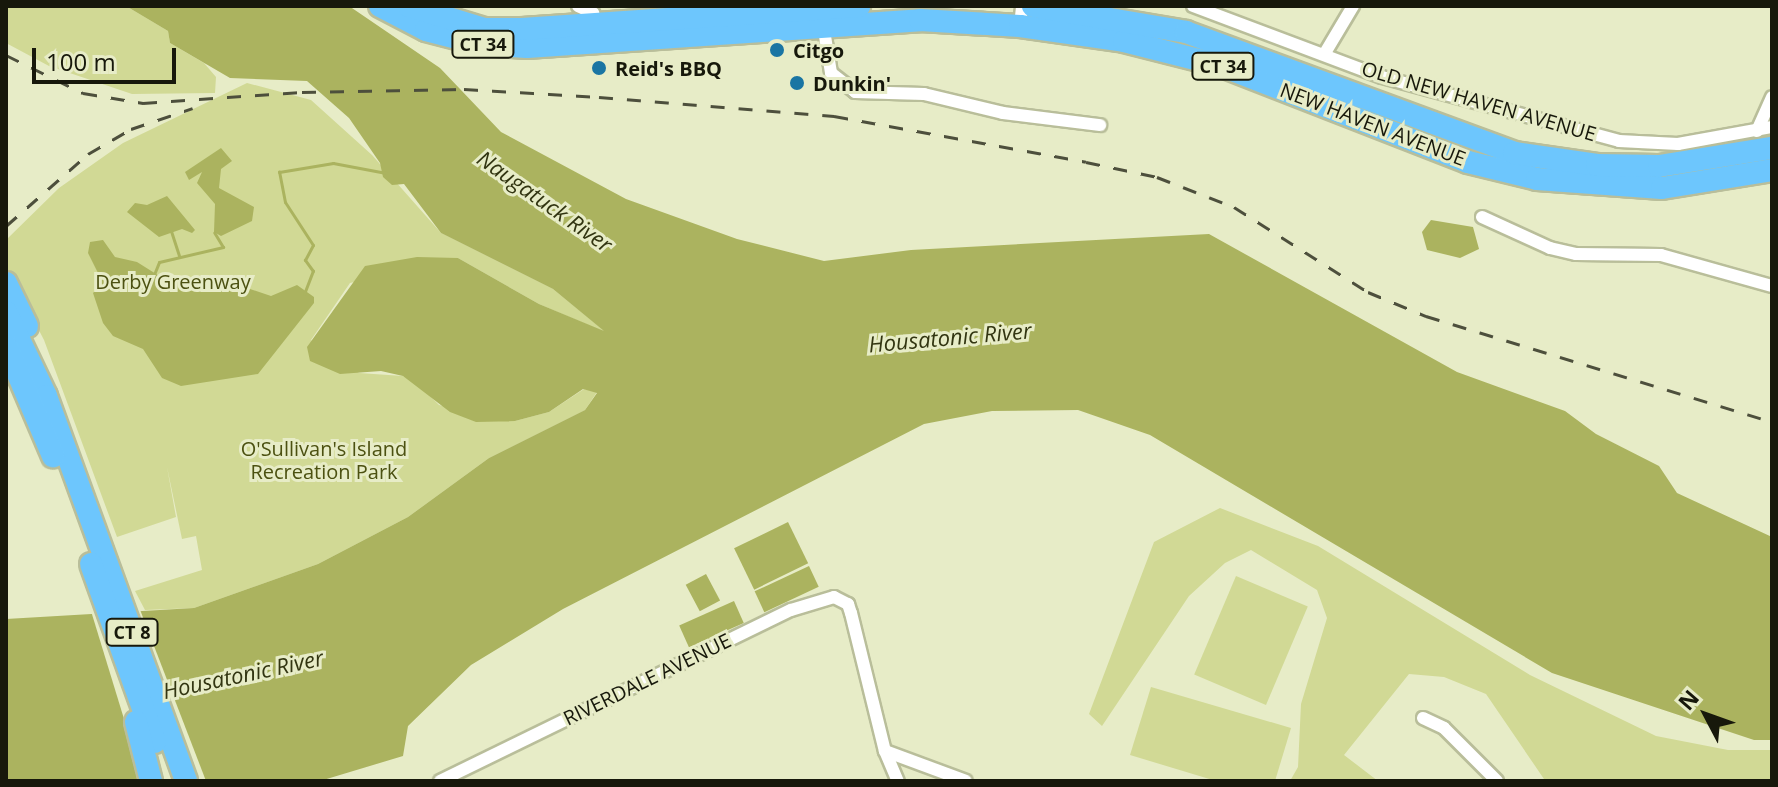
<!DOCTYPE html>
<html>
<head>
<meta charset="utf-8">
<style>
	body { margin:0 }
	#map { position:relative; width:1778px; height:787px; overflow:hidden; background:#e7ecc7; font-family:"Open Sans",sans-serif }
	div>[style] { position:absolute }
	.green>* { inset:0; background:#d1d995; transform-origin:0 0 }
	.water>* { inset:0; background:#abb35f; transform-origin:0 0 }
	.pier>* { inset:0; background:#e7ecc7 }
	.stream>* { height:3px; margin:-1.5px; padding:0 1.5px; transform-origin:1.5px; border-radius:1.5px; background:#abb35f }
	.roads { filter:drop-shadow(2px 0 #b9be9a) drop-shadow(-2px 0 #b9be9a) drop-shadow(0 2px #b9be9a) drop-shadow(0 -2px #b9be9a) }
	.street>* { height:12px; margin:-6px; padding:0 6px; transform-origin:6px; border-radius:6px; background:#fff }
	.highway>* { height:22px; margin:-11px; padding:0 11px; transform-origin:11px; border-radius:11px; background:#6dc6fd }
	.rail>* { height:3px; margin-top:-1.5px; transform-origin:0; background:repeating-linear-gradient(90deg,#4d4f3c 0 14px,transparent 0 28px) }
	.dots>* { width:22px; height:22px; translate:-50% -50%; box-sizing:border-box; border:4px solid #e7ecc7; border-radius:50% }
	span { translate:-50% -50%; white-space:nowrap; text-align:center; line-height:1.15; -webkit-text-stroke:6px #e7ecc7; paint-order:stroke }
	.shield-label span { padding:2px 6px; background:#e7ecc7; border:2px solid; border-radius:6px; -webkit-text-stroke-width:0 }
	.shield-label { font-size:18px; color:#17180b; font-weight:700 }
	.poi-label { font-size:20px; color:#17180b; font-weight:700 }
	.left { translate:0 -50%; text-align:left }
	.street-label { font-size:20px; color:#17180b }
	.park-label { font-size:20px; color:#4c5111 }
	.water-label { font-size:22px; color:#323511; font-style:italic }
	.frame { position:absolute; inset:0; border:8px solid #17180b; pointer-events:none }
	.north { position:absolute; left:1666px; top:675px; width:80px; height:80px; -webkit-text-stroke:6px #e7ecc7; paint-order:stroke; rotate:311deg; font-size:22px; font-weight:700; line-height:32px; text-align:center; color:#17180b }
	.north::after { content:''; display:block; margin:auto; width:28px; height:36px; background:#17180b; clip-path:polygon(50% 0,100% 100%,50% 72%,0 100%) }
	.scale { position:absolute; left:32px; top:48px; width:144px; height:36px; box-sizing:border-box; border:4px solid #17180b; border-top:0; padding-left:10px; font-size:24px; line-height:28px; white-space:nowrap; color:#17180b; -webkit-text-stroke:6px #e7ecc7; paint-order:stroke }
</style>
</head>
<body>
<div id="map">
	<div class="green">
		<i style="clip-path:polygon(6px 6px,126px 6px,168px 31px,170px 43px,204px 63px,216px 77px,215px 93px,132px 94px,49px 66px,6px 43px)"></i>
		<i style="clip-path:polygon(247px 83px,311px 100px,372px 155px,441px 233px,553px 289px,607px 333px,539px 304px,458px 258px,350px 283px,311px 340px,359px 373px,403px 376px,416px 382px,439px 405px,515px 421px,549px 412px,584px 389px,597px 392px,585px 410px,489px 458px,408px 517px,318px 564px,194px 608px,145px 610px,135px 591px,202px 570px,196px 536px,182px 539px,167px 467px,176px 517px,117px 537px,44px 340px,6px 267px,6px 240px,59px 188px,123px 143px)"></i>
		<i style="clip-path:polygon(1220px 508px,1318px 546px,1530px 675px,1656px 736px,1728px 750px,1772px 750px,1772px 781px,1544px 779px,1486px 694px,1444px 677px,1409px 674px,1344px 755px,1378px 781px,1290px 781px,1298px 767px,1301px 704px,1327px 618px,1317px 590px,1251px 550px,1225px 563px,1189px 596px,1102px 726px,1089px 714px,1154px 542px)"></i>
		<i style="left:1236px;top:576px;width:78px;height:107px;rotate:23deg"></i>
		<i style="clip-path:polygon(1151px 687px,1291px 728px,1275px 781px,1216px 781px,1130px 755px)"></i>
	</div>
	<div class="water">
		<i style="clip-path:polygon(126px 6px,349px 6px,440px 68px,501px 132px,626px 199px,737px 239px,824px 261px,911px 250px,1209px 234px,1457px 372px,1565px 411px,1596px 434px,1659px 466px,1677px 493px,1772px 537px,1772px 740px,1754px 740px,1552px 673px,1150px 435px,1078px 410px,992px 411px,924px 424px,563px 609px,471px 665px,408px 726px,403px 756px,320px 781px,6px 781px,6px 619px,194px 608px,318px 564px,408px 517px,489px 458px,585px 410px,597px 393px,583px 389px,549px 412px,515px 421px,476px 422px,450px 412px,403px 376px,381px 371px,340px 374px,310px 361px,307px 347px,365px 266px,417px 257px,458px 258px,539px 304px,604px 331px,553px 289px,441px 233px,404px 184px,392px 185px,383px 177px,380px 163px,349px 118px,307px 81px,230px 78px,170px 43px,168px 31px)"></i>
		<i style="clip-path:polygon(221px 148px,232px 161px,221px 169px,219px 188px,254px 207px,252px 221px,221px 236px,214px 232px,215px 204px,197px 183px,202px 172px,189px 180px,185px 172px)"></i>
		<i style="clip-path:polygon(167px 196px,195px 230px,192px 233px,182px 229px,159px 237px,127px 212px,135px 203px,147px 205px)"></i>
		<i style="clip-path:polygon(1431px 220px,1473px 227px,1479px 249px,1460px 258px,1427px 250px,1422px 232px)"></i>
		<i style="clip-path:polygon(103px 240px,115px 257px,137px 262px,172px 284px,185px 276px,208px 289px,241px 286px,271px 296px,297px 285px,314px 297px,314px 303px,258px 374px,181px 386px,162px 378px,143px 349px,113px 336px,103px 323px,93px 293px,101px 285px,99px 275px,88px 253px,90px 242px)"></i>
		<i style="left:788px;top:522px;width:46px;height:60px;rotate:64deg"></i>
		<i style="left:809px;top:566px;width:23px;height:60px;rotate:65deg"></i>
		<i style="left:706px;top:574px;width:30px;height:23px;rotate:62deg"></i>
		<i style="left:734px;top:601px;width:24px;height:60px;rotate:66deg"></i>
	</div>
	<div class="pier">
		<i style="clip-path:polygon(139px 607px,206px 781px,143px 781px,91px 611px)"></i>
	</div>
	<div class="stream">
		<i style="left:171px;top:231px;width:26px;rotate:72deg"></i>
		<i style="left:153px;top:277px;width:16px;rotate:-68deg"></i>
		<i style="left:159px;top:262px;width:66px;rotate:-13.2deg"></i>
		<i style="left:223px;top:247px;width:17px;rotate:-121deg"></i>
		<i style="left:304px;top:294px;width:25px;rotate:-69deg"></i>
		<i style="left:313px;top:271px;width:14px;rotate:-126deg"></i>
		<i style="left:305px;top:260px;width:17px;rotate:-62deg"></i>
		<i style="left:313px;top:245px;width:51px;rotate:-123.1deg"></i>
		<i style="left:285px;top:202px;width:31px;rotate:-101deg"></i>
		<i style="left:279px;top:172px;width:55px;rotate:-9.5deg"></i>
		<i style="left:333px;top:163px;width:54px;rotate:10.7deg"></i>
	</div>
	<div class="roads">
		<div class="street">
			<i style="left:578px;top:6px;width:17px;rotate:25deg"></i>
			<i style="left:1193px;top:6px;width:202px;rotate:20.6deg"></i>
			<i style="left:1382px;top:77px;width:245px;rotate:15.1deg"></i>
			<i style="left:1619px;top:141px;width:59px;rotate:2.9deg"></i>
			<i style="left:1678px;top:144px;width:96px;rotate:-10.3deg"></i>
			<i style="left:823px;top:24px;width:50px;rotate:80.7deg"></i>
			<i style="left:831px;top:73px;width:31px;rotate:38deg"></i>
			<i style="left:855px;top:92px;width:69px;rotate:1.7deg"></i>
			<i style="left:924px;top:94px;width:81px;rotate:13.5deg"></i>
			<i style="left:1003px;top:113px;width:98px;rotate:7.1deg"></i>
			<i style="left:1020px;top:26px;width:20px;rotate:-84deg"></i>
			<i style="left:1325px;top:53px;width:55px;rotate:-59.2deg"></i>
			<i style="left:1757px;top:131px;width:37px;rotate:-66deg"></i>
			<i style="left:1482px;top:217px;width:75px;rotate:24.5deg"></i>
			<i style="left:1550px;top:248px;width:27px;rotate:13deg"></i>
			<i style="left:1576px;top:254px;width:85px;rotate:0.7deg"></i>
			<i style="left:1661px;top:255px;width:115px;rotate:15.6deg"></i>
			<i style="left:1423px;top:718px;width:23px;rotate:25deg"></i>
			<i style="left:1444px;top:728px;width:75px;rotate:45deg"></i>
			<i style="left:885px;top:751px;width:86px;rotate:20.3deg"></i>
			<i style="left:440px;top:781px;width:390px;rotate:-26deg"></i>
			<i style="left:791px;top:610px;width:45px;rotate:-16.8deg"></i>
			<i style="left:834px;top:597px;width:16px;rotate:27deg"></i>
			<i style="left:848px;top:604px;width:9px;rotate:72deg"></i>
			<i style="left:851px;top:613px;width:142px;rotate:76.2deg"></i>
			<i style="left:885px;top:751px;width:33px;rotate:67deg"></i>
		</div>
		<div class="highway">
			<i style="left:380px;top:6px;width:52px;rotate:27.6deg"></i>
			<i style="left:426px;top:30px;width:56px;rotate:14.5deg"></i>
			<i style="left:480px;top:44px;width:47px;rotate:3.7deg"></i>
			<i style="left:527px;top:47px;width:394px;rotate:-3.9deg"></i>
			<i style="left:920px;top:20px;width:100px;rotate:3.4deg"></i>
			<i style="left:1020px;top:26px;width:105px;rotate:8.2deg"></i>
			<i style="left:1124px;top:41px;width:101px;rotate:14.3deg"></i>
			<i style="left:1222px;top:66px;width:264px;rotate:21.3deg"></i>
			<i style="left:1468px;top:162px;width:71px;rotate:13.8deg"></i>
			<i style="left:1537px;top:179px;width:125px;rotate:4.1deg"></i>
			<i style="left:1662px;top:188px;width:111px;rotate:-9.3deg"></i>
			<i style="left:409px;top:6px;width:78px;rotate:17deg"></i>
			<i style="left:484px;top:29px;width:38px"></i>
			<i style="left:522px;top:29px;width:338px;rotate:-3.9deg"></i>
			<i style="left:1033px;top:6px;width:155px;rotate:9.6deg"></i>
			<i style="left:1186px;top:32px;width:350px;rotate:20.2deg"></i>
			<i style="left:1514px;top:153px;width:84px;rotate:8.2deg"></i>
			<i style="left:1597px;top:165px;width:62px;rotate:0.9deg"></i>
			<i style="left:1659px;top:166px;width:114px;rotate:-9.1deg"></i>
			<i style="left:6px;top:283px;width:48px;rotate:64deg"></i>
			<i style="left:6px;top:312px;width:93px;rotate:64.5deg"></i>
			<i style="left:46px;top:396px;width:410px;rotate:70deg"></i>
			<i style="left:6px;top:346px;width:120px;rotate:66.9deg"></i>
			<i style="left:91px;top:564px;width:189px;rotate:70.2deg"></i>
			<i style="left:136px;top:722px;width:61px;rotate:75.7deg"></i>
		</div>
	</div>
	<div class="rail">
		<i style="left:6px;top:55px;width:86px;rotate:26.3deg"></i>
		<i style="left:83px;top:93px;width:61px;rotate:9.5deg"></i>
		<i style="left:143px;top:103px;width:159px;rotate:-4deg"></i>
		<i style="left:302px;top:92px;width:162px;rotate:-1.1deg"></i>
		<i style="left:464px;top:89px;width:135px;rotate:3.4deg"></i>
		<i style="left:599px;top:97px;width:236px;rotate:4.6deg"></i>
		<i style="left:834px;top:116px;width:256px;rotate:10.3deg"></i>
		<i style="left:1086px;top:162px;width:73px;rotate:11.9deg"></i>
		<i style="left:1157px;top:177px;width:83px;rotate:21.3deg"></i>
		<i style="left:1234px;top:207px;width:159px;rotate:32.4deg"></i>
		<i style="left:1368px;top:292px;width:63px;rotate:22.5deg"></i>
		<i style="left:1426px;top:316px;width:362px;rotate:17deg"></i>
		<i style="left:6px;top:226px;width:109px;rotate:-41.3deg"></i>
		<i style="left:88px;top:154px;width:50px;rotate:-30.2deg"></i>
		<i style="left:131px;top:129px;width:65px;rotate:-18.7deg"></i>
	</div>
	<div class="dots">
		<i style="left:777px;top:50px;background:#1a75a3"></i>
		<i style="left:599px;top:68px;background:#1a75a3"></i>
		<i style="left:797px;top:83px;background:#1a75a3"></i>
	</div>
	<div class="shield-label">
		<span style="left:483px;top:44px">CT 34</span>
		<span style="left:1223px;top:66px">CT 34</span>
		<span style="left:132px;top:632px">CT 8</span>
	</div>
	<div class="poi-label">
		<span class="left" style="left:793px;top:50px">Citgo</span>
		<span class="left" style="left:615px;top:68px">Reid's BBQ</span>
		<span class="left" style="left:813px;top:83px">Dunkin'</span>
	</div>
	<div class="street-label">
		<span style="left:1479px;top:101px;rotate:16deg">OLD NEW HAVEN AVENUE</span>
		<span style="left:1373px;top:124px;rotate:21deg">NEW HAVEN AVENUE</span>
		<span style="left:647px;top:679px;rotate:-26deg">RIVERDALE AVENUE</span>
	</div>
	<div class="park-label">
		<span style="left:173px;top:281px">Derby Greenway</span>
		<span style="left:324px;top:460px">O'Sullivan's Island<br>Recreation Park</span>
	</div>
	<div class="water-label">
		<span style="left:545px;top:201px;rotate:35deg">Naugatuck River</span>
		<span style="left:950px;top:337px;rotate:-5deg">Housatonic River</span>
		<span style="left:243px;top:674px;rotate:-12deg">Housatonic River</span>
	</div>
	<div class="frame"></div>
	<div class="north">N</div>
	<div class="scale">100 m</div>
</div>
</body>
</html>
